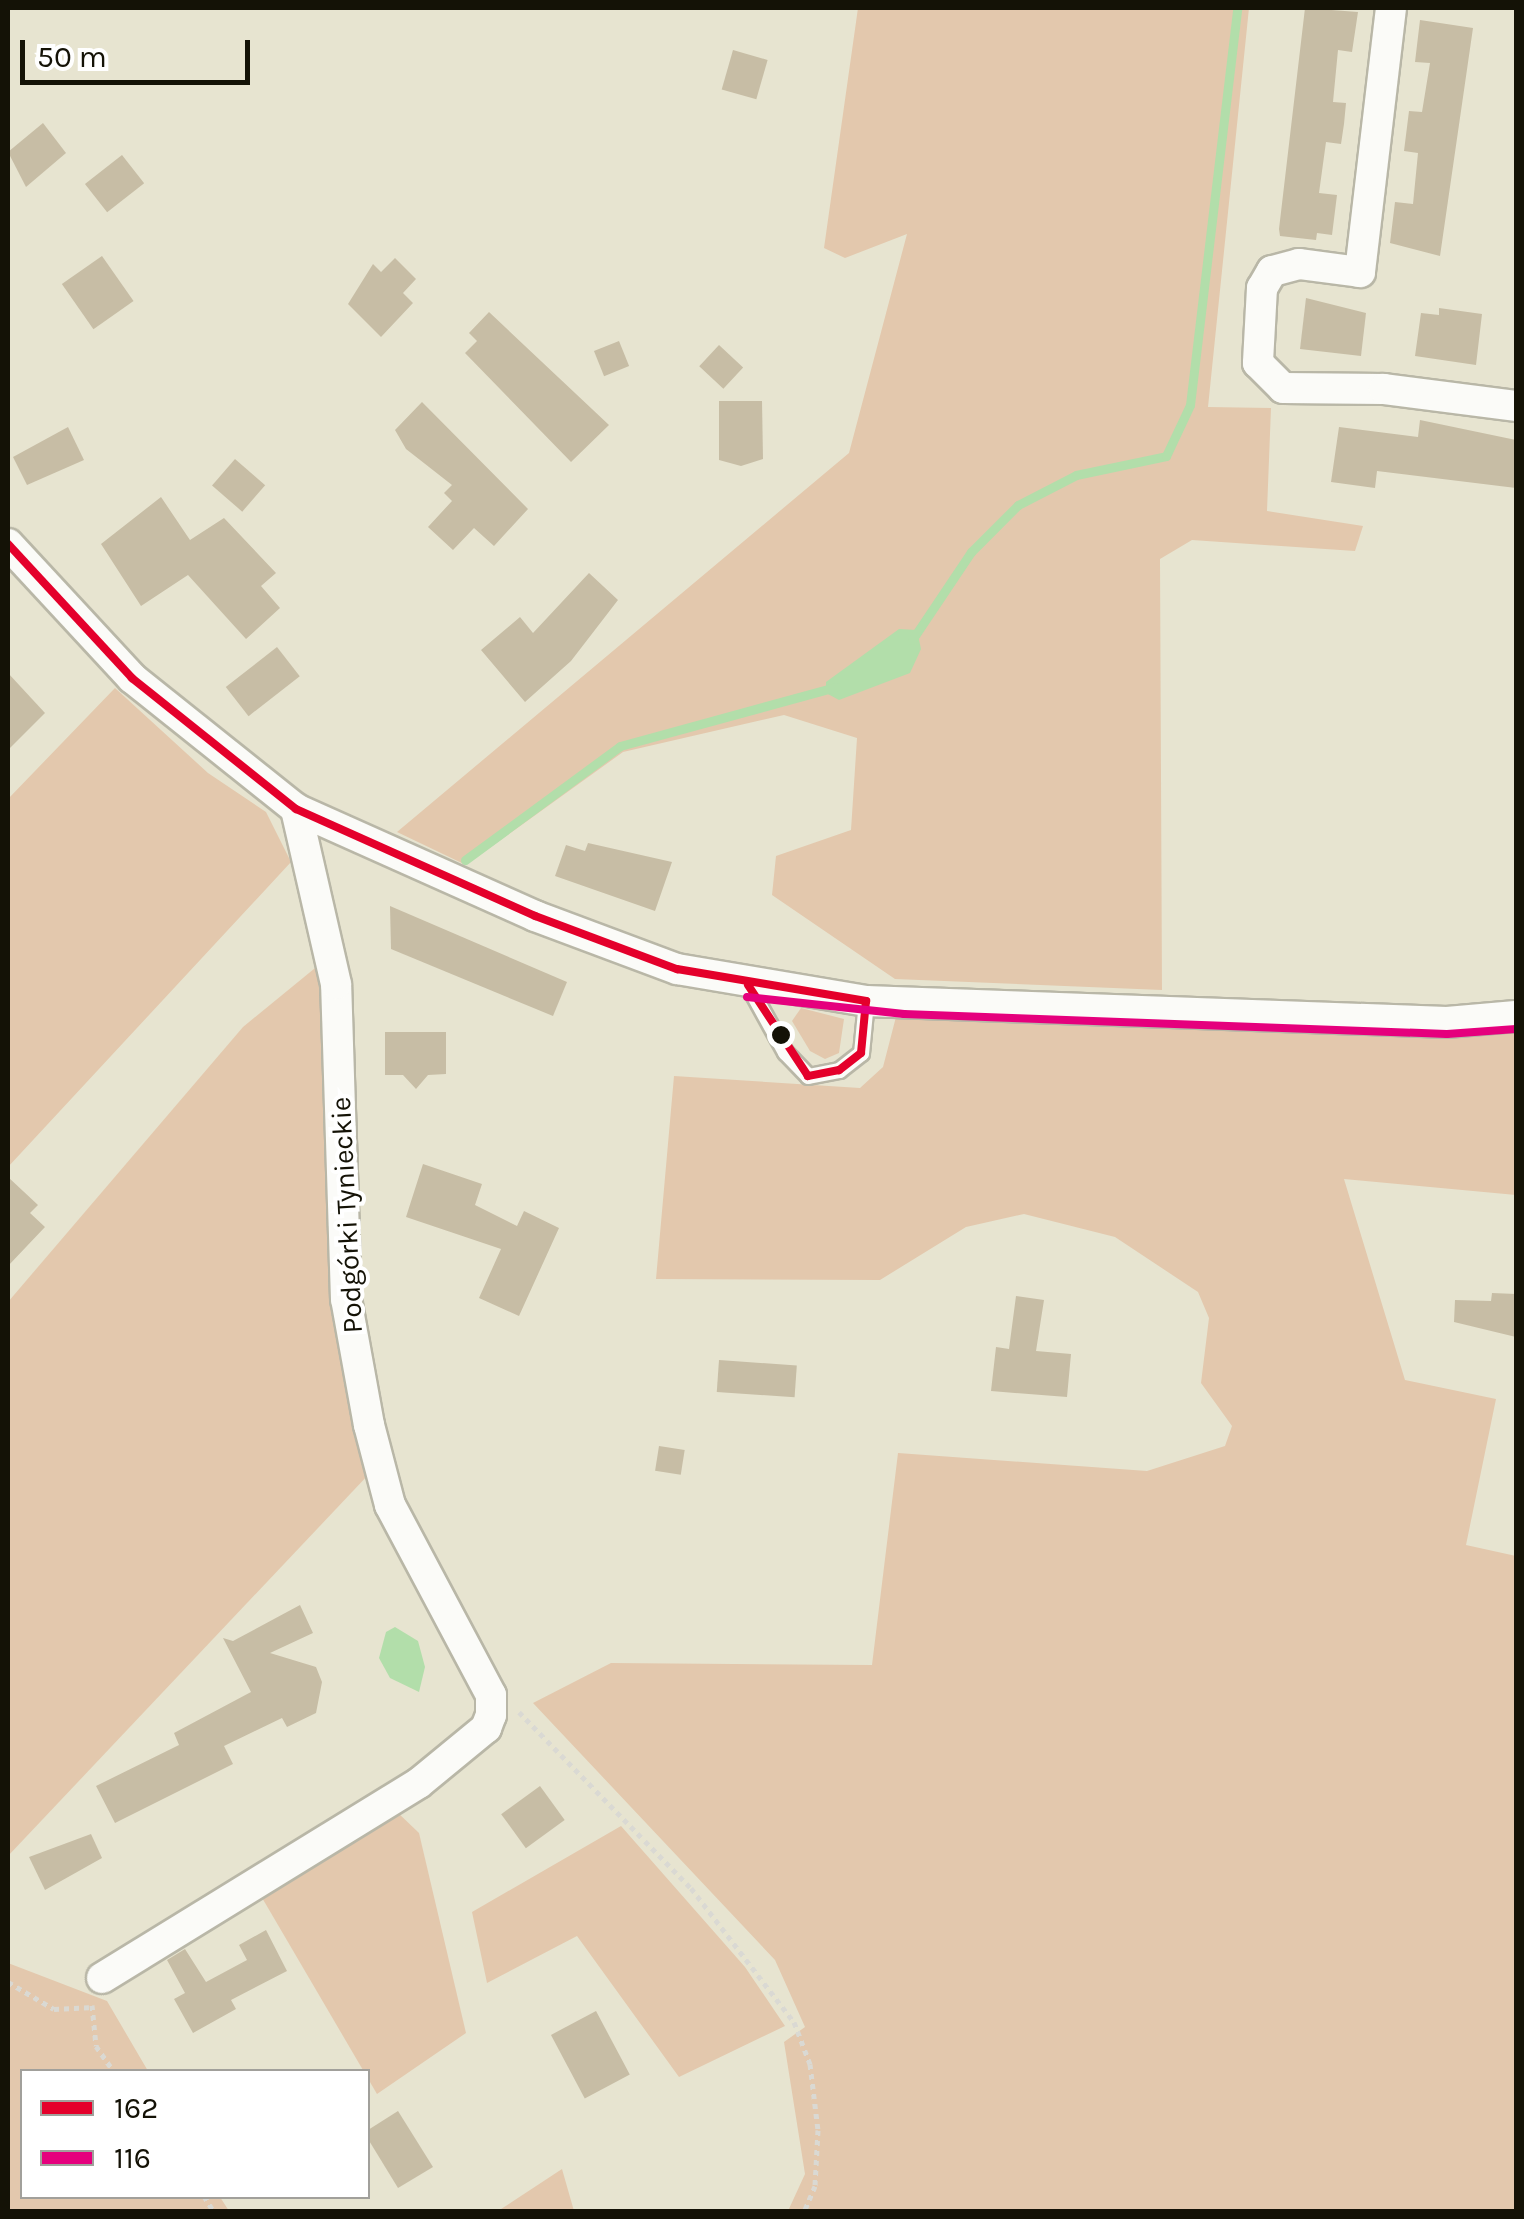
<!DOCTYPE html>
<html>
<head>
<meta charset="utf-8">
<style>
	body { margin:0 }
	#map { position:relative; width:1524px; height:2219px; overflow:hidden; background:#e7e4d0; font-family:Karla,sans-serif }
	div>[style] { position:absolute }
	.green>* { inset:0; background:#e3c8ad }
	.water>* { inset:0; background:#b2deaa }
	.stream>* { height:9px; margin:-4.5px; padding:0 4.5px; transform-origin:4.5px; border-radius:4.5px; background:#b2deaa }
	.building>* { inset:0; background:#c7bda5; transform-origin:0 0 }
	.path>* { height:5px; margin-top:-2.5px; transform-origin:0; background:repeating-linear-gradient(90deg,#dad9d3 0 5px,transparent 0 10px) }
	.roads { filter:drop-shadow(2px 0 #b9b7a7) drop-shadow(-2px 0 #b9b7a7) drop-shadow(0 2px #b9b7a7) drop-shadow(0 -2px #b9b7a7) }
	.lane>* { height:15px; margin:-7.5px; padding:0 7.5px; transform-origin:7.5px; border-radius:7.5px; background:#fbfbf8 }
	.street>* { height:30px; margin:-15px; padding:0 15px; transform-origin:15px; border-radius:15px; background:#fbfbf8 }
	.bus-1>* { height:8px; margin:-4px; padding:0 4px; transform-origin:4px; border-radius:4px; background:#e4002b }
	.bus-2>* { height:8px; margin:-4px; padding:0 4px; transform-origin:4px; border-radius:4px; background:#e5007d }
	.dots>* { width:28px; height:28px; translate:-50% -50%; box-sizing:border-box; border:5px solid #fff; border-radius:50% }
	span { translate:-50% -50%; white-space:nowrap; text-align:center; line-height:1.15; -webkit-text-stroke:8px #fff; paint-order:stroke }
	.street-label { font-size:28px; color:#141206 }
	.frame { position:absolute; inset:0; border:10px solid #141206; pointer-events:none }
	.legend { position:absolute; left:20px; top:2069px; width:350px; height:130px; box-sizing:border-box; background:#fff; border:2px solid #a1a09b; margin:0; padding:12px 18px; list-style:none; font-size:30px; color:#141206 }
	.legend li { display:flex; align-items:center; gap:20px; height:50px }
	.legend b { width:50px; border:2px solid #a1a09b }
	.scale { position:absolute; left:20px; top:40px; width:230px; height:45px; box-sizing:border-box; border:5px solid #141206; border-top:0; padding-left:12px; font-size:30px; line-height:35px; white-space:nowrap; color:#141206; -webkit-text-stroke:8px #fff; paint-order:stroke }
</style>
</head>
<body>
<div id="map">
	<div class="green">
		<i style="clip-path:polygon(858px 8px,1249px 8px,1208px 407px,1271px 408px,1267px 511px,1363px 526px,1355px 551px,1192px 540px,1160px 559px,1162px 990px,895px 979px,772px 895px,776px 856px,851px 830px,857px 738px,784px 715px,623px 752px,466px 865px,397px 832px,849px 453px,907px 234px,845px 258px,824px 248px)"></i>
		<i style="clip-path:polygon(115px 688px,208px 773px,266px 812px,291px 862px,8px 1167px,8px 799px)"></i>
		<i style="clip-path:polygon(320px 964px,370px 1473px,8px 1856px,8px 1302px,243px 1027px)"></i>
		<i style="clip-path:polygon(801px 1008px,844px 1019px,839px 1053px,825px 1059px,810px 1051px,792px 1021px)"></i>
		<i style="clip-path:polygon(897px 1013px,1516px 1030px,1516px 1195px,1344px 1179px,1405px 1380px,1496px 1399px,1466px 1545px,1516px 1556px,1516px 2211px,788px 2211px,805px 2174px,784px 2042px,805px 2027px,775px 1960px,533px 1703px,611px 1663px,872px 1665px,898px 1453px,1147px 1471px,1225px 1446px,1232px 1426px,1201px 1383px,1209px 1318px,1198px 1292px,1115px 1237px,1024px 1214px,966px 1227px,880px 1280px,656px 1279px,674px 1076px,860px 1088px,883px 1067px)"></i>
		<i style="clip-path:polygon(395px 1810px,419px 1833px,466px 2033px,377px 2094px,261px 1896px)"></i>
		<i style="clip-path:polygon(621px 1826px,745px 1967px,785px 2026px,679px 2077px,577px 1936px,487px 1983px,472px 1912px)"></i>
		<i style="clip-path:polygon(8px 1963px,107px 2001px,148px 2071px,22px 2072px,22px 2196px,220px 2197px,229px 2211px,8px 2211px)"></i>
		<i style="clip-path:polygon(562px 2169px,574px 2211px,498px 2211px)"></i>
	</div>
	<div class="water">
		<i style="clip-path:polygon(899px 629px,917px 630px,921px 649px,910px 673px,839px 700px,826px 693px,826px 682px)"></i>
		<i style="clip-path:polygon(395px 1627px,418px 1641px,425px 1667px,419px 1692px,390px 1678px,379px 1658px,386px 1632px)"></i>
	</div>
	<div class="stream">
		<i style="left:912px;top:640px;width:106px;rotate:-56.2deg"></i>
		<i style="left:971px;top:552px;width:66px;rotate:-45deg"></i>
		<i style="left:1018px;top:505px;width:65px;rotate:-27.3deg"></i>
		<i style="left:1076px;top:475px;width:92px;rotate:-11.9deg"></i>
		<i style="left:1166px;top:456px;width:56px;rotate:-64.8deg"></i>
		<i style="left:1190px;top:405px;width:400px;rotate:-83.2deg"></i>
		<i style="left:465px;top:860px;width:192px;rotate:-36.3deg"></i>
		<i style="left:620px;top:746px;width:224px;rotate:-15.3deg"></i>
	</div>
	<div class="building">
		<i style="clip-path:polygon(1305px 8px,1358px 12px,1352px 52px,1338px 50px,1333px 102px,1346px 103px,1344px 124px,1341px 144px,1326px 142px,1319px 193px,1337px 195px,1332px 235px,1317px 233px,1316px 240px,1280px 236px,1279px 229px)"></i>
		<i style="clip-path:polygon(1420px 20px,1473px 28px,1440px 256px,1390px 243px,1395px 202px,1413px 204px,1418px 153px,1404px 151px,1409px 111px,1422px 112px,1430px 63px,1415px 62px)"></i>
		<i style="left:733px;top:50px;width:36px;height:41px;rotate:16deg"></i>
		<i style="clip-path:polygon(43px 123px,66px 153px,26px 187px,8px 152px)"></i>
		<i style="left:122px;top:155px;width:36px;height:47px;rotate:52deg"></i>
		<i style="left:102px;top:256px;width:55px;height:49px;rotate:55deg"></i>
		<i style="clip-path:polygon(395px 258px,416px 279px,403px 293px,413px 303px,381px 337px,348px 304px,373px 264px,381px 272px)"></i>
		<i style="clip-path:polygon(1306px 298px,1366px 313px,1361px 356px,1300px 349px)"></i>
		<i style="clip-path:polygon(1439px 308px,1482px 314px,1476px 365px,1415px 356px,1421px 313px,1439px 315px)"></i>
		<i style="clip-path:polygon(489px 312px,609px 425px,571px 462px,465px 353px,477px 341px,469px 333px)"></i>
		<i style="left:619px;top:341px;width:27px;height:27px;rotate:68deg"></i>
		<i style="left:719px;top:345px;width:33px;height:29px;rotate:43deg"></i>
		<i style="clip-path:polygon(719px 401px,762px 401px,763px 459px,741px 466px,719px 460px)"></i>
		<i style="clip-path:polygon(422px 402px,528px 509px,494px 546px,474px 528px,453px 550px,428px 527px,452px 501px,444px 493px,452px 485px,406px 449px,395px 430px)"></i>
		<i style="clip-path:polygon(1420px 420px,1516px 440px,1516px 488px,1377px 471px,1375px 488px,1331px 482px,1339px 427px,1418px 437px)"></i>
		<i style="clip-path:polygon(68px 427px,84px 460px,27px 485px,13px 457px)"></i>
		<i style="left:235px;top:459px;width:40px;height:35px;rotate:41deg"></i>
		<i style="clip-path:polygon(161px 497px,190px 540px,224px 518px,276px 573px,261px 586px,280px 608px,246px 639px,188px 575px,141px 606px,101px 544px)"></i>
		<i style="clip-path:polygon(589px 573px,618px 600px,571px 661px,525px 702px,481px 650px,520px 617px,533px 633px)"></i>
		<i style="left:277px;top:647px;width:37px;height:65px;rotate:52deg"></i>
		<i style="clip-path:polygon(8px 673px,45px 713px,8px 750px)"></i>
		<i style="clip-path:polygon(588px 843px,672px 862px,655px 911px,555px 876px,566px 845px,585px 851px)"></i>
		<i style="clip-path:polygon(390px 906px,567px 982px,553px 1016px,391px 949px)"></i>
		<i style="clip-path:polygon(385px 1032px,446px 1032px,446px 1074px,428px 1075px,416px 1089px,403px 1075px,385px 1075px)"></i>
		<i style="clip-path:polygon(423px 1164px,482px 1184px,475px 1205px,517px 1226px,524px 1211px,559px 1228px,519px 1316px,479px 1298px,501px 1249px,406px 1217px)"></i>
		<i style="clip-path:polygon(8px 1177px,38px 1205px,30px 1213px,45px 1227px,8px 1266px)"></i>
		<i style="clip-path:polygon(1492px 1293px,1516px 1294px,1516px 1337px,1454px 1322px,1455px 1300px,1491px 1301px)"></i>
		<i style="clip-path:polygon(1016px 1296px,1044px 1300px,1036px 1351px,1071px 1354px,1067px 1397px,991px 1391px,996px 1347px,1009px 1349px)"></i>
		<i style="left:719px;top:1360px;width:78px;height:32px;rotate:4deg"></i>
		<i style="left:659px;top:1446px;width:26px;height:25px;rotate:9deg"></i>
		<i style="clip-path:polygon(300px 1605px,313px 1633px,270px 1653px,316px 1667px,322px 1682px,316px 1713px,287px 1727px,282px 1718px,224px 1746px,233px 1764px,115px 1823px,96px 1786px,179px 1745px,174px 1733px,251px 1692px,223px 1638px,233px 1641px)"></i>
		<i style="left:540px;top:1786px;width:42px;height:48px;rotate:54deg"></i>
		<i style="clip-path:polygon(91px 1834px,102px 1858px,45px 1890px,29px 1857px)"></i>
		<i style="clip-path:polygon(266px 1930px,287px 1971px,231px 2000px,236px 2009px,193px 2033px,174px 1999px,185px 1993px,167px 1960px,185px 1949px,206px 1982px,247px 1960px,239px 1945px)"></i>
		<i style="left:596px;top:2011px;width:72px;height:51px;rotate:62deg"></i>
		<i style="clip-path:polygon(398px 2111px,433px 2167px,398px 2188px,368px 2139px,368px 2130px)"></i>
	</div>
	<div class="path">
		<i style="left:519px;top:1712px;width:246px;rotate:45.7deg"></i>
		<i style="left:691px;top:1888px;width:169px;rotate:52.5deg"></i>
		<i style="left:794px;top:2022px;width:45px;rotate:69.1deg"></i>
		<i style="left:810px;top:2064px;width:66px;rotate:83.1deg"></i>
		<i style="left:818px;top:2130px;width:56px;rotate:93.1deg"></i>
		<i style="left:815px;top:2186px;width:28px;rotate:113deg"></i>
		<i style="left:8px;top:1982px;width:53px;rotate:30.4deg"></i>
		<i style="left:54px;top:2009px;width:35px;rotate:-3deg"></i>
		<i style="left:92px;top:2005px;width:41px;rotate:84.4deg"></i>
		<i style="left:96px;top:2046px;width:32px;rotate:55deg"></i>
		<i style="left:204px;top:2196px;width:19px;rotate:58deg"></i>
	</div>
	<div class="roads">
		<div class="lane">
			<i style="left:748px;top:985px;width:77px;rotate:61.1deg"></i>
			<i style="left:785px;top:1052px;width:33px;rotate:46deg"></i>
			<i style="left:808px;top:1076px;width:32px;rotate:-11deg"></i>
			<i style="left:839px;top:1070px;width:28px;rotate:-38deg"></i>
			<i style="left:861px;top:1053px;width:52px;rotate:-84.5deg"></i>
		</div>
		<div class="street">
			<i style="left:1391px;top:8px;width:266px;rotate:96.7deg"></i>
			<i style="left:1360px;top:272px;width:62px;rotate:-172.5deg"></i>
			<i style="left:1299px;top:264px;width:28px;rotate:165deg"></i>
			<i style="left:1272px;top:271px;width:20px;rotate:120deg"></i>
			<i style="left:1262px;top:288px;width:75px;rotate:93.1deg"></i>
			<i style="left:1258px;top:363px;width:35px;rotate:45deg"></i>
			<i style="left:1283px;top:388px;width:101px;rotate:0.6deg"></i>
			<i style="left:1384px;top:389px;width:133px;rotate:7.3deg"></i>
			<i style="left:8px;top:544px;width:183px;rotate:47.2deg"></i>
			<i style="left:132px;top:678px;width:210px;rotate:38.6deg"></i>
			<i style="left:296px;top:809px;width:262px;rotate:24.1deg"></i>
			<i style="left:535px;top:916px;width:152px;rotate:20.5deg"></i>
			<i style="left:677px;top:969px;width:192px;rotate:9.6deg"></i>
			<i style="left:866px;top:1001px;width:581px;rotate:2.07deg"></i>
			<i style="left:1447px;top:1022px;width:69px;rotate:-5deg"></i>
			<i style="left:102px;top:1978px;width:372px;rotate:-31.6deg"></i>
			<i style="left:419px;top:1783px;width:87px;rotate:-39.4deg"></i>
			<i style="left:486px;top:1728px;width:14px;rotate:-69deg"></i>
			<i style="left:491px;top:1715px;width:20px;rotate:-90deg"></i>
			<i style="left:491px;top:1695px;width:215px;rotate:-118deg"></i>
			<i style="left:390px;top:1505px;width:83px;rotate:-104.7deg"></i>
			<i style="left:369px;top:1425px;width:128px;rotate:-100.3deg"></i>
			<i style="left:346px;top:1299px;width:315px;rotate:-91.8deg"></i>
			<i style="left:336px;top:984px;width:180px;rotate:-102.9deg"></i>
		</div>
	</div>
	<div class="bus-1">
		<i style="left:8px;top:544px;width:183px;rotate:47.2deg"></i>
		<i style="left:132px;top:678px;width:210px;rotate:38.6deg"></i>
		<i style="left:296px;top:809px;width:262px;rotate:24.1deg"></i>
		<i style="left:535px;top:916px;width:152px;rotate:20.5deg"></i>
		<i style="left:677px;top:969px;width:192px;rotate:9.6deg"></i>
		<i style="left:866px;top:1001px;width:52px;rotate:95.5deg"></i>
		<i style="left:861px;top:1053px;width:28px;rotate:142deg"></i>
		<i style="left:839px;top:1070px;width:32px;rotate:169deg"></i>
		<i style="left:808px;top:1076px;width:109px;rotate:-123.4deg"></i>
	</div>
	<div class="bus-2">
		<i style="left:747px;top:997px;width:158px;rotate:6.2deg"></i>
		<i style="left:904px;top:1014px;width:543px;rotate:2.11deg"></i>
		<i style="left:1447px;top:1034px;width:69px;rotate:-4.1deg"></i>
	</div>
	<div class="dots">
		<i style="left:781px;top:1035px;background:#141206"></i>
	</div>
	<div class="street-label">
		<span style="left:347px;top:1215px;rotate:-93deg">Podgórki Tynieckie</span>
	</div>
	<div class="frame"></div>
	<ul class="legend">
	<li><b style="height:12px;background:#e4002b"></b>162</li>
	<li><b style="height:12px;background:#e5007d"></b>116</li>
	</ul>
	<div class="scale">50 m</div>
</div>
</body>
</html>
